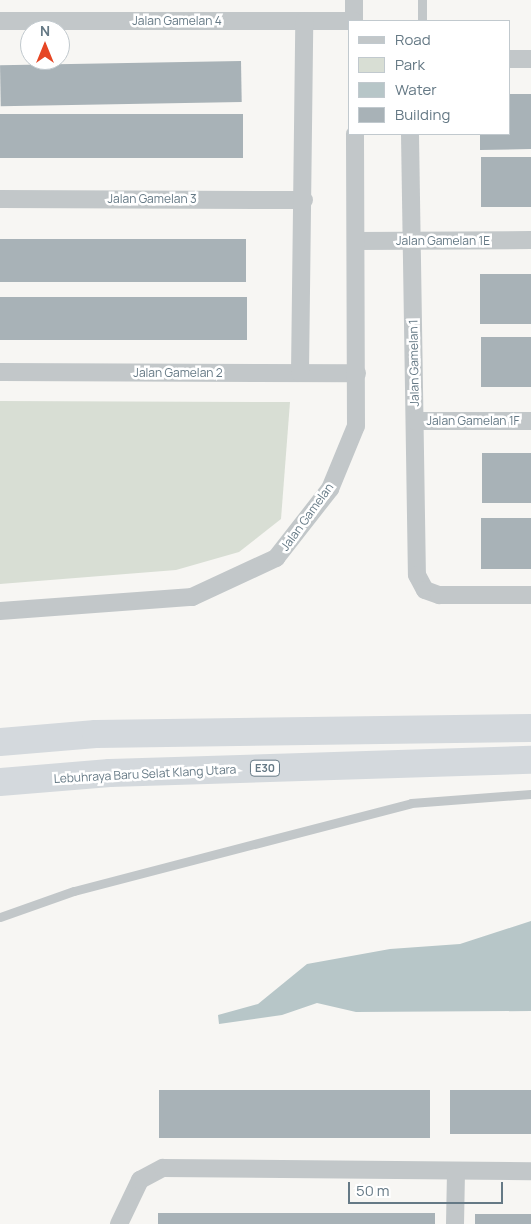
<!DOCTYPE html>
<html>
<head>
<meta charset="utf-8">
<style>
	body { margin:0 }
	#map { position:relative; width:531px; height:1224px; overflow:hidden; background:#f7f6f3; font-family:Manrope,sans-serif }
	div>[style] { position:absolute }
	.green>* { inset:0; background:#d8ded4 }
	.water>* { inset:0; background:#b7c6c8 }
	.building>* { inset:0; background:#a8b2b7; transform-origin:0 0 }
	.service>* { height:9px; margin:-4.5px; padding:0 4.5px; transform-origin:4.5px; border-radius:4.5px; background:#c2c7c9 }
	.minor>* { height:18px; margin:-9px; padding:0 9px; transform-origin:9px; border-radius:9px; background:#c2c7c9 }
	.motorway>* { height:28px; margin:-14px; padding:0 14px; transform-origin:14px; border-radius:14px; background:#d4d9dd }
	span { translate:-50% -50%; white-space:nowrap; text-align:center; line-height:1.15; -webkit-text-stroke:5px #fff; paint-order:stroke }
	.shield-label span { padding:1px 4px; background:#fff; border:1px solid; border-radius:4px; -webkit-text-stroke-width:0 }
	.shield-label { font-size:11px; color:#657985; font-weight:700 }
	.street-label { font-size:12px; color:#657985 }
	.legend { position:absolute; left:348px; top:20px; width:162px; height:115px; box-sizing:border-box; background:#fff; border:1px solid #c1c9ce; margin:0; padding:6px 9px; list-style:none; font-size:15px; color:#657985 }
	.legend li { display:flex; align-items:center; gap:10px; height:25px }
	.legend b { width:25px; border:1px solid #c1c9ce }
	.north { position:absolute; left:20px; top:20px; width:50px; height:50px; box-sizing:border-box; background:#fff; border:1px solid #c1c9ce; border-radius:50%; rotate:0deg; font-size:14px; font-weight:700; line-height:20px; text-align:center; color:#657985 }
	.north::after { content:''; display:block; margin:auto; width:18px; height:22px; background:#e64624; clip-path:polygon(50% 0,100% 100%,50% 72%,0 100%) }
	.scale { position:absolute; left:348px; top:1182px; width:155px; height:22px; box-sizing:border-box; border:2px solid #657985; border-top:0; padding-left:6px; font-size:15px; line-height:18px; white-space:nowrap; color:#657985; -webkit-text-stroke:4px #fff; paint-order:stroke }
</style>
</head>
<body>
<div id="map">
	<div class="green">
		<i style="clip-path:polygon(0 401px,290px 402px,281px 519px,239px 552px,176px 570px,0 584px)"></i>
	</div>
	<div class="water">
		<i style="clip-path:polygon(531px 921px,531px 1011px,356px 1012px,317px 1003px,282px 1015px,219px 1024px,218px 1015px,258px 1004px,307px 964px,390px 949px,460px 944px)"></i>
	</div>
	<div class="building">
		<i style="left:241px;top:61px;width:41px;height:241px;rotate:89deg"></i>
		<i style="clip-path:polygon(510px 94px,531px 94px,531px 149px,480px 150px,480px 134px,510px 134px)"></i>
		<i style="left:0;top:114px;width:243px;height:44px"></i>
		<i style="left:481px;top:157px;width:50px;height:50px"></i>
		<i style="left:246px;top:239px;width:43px;height:246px;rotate:90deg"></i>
		<i style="left:480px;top:274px;width:51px;height:50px"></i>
		<i style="left:0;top:297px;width:247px;height:43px"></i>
		<i style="left:481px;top:337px;width:50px;height:50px"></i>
		<i style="left:482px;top:453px;width:49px;height:50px"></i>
		<i style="left:481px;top:518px;width:50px;height:51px"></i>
		<i style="left:159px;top:1090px;width:271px;height:48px"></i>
		<i style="left:450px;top:1090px;width:81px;height:44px"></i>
		<i style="left:158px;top:1213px;width:277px;height:11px"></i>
		<i style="left:475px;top:1214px;width:56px;height:10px"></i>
	</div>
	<div class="service">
		<i style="left:422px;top:0;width:21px;rotate:90deg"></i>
		<i style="left:0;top:917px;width:78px;rotate:-19.4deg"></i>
		<i style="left:74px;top:891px;width:348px;rotate:-14.6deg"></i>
		<i style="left:411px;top:803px;width:120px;rotate:-4.3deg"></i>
	</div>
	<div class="minor">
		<i style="left:354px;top:0;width:21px;rotate:90deg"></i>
		<i style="left:0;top:21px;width:354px"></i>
		<i style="left:510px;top:59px;width:21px"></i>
		<i style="left:410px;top:134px;width:441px;rotate:89.1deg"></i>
		<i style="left:417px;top:575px;width:17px;rotate:62deg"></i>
		<i style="left:425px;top:590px;width:15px;rotate:20deg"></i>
		<i style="left:439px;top:595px;width:92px"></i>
		<i style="left:0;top:199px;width:304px;rotate:0.2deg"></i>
		<i style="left:356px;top:241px;width:175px;rotate:-0.3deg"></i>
		<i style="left:0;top:372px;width:357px;rotate:0.2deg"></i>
		<i style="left:300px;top:373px;width:352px;rotate:-89.3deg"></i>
		<i style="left:415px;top:421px;width:116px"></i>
		<i style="left:0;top:611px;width:193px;rotate:-4.2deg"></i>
		<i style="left:192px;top:597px;width:93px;rotate:-24.9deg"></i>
		<i style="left:276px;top:558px;width:88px;rotate:-52deg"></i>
		<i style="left:330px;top:489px;width:68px;rotate:-67.6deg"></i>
		<i style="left:356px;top:426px;width:292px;rotate:-90.2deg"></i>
		<i style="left:119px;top:1224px;width:49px;rotate:-64.5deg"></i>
		<i style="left:140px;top:1180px;width:26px;rotate:-28deg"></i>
		<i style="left:163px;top:1168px;width:368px;rotate:0.5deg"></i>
		<i style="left:455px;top:1224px;width:53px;rotate:-88.9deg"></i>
	</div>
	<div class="motorway">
		<i style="left:0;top:742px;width:96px;rotate:-4.8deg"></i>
		<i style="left:96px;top:734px;width:435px;rotate:-0.8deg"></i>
		<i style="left:0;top:782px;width:110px;rotate:-4.7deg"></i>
		<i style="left:110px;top:773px;width:421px;rotate:-1.8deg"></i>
	</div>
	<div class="shield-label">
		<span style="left:265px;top:768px">E30</span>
	</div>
	<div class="street-label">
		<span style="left:177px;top:21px">Jalan Gamelan 4</span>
		<span style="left:152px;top:199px">Jalan Gamelan 3</span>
		<span style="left:443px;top:241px">Jalan Gamelan 1E</span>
		<span style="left:414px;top:363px;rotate:-91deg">Jalan Gamelan 1</span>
		<span style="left:178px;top:373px">Jalan Gamelan 2</span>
		<span style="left:473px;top:421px">Jalan Gamelan 1F</span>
		<span style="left:307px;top:517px;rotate:-54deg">Jalan Gamelan</span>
		<span style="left:145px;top:774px;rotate:-3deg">Lebuhraya Baru Selat Klang Utara</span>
	</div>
	<ul class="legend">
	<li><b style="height:6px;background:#c2c7c9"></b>Road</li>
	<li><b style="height:14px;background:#d8ded4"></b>Park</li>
	<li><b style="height:14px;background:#b7c6c8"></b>Water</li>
	<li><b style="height:14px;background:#a8b2b7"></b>Building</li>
	</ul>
	<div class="north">N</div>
	<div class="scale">50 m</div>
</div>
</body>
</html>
